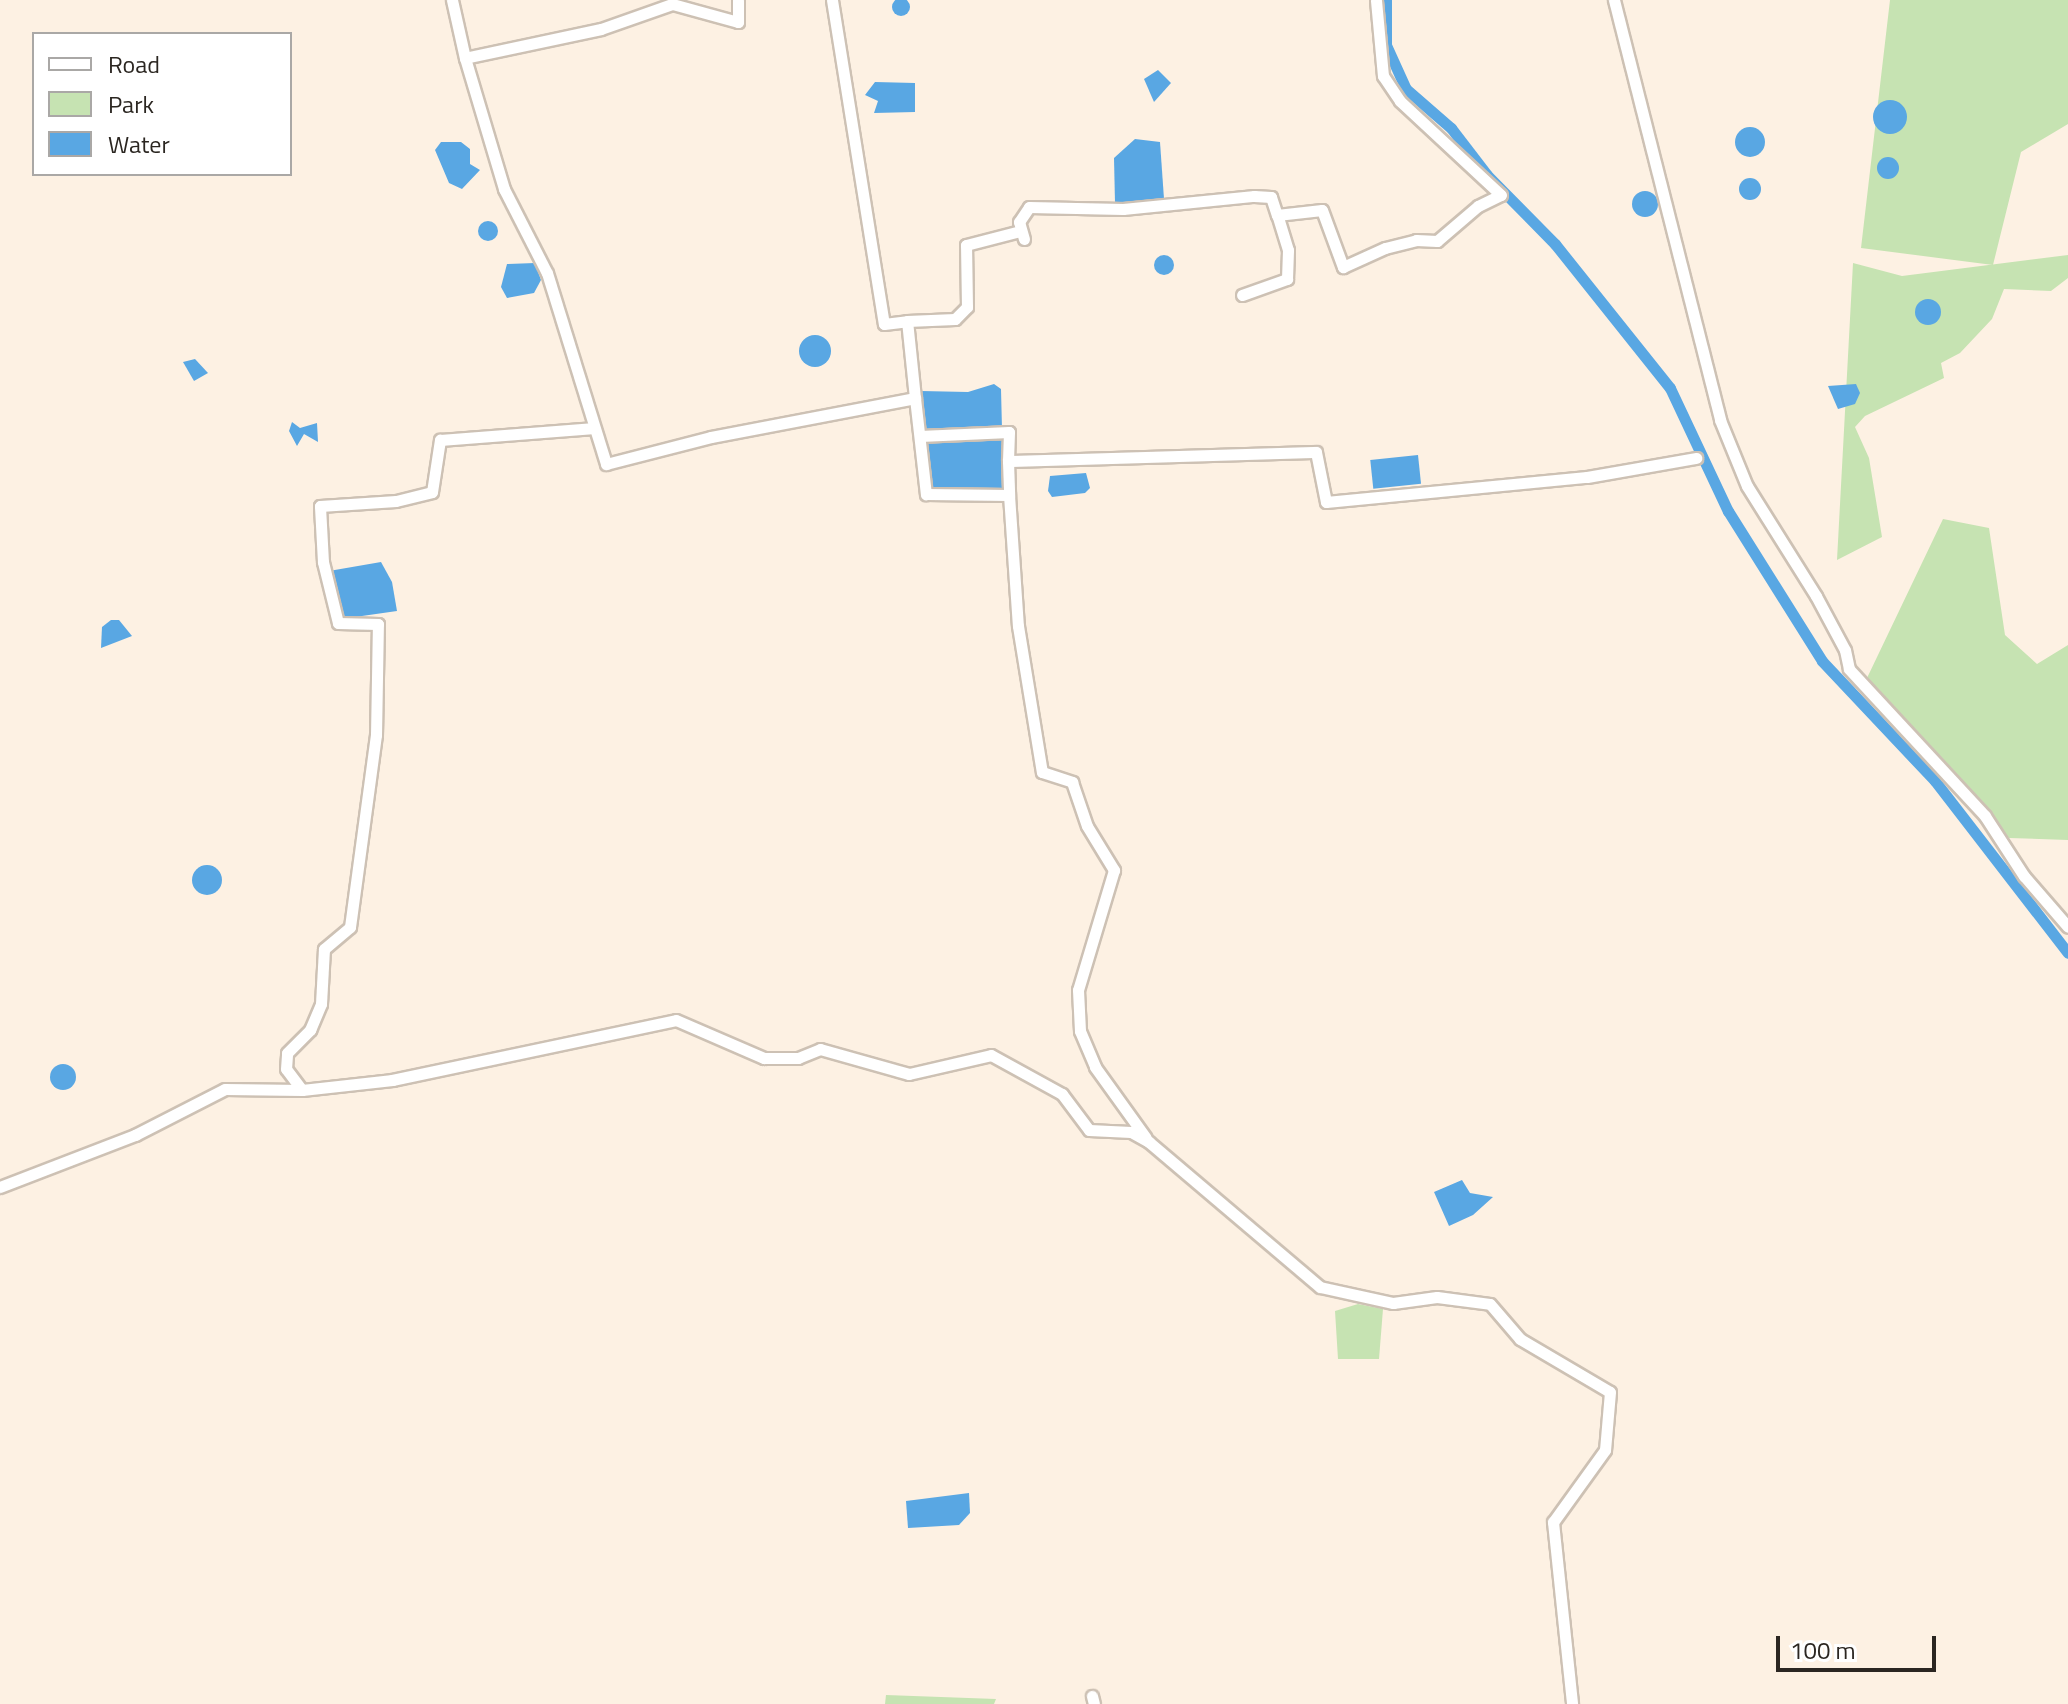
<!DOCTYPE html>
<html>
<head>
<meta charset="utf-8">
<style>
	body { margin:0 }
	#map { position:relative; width:2068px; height:1704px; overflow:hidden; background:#fdf1e3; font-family:"Titillium Web",sans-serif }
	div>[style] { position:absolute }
	.green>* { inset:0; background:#c6e3b2 }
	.water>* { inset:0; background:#59a7e3; transform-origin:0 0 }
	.round { border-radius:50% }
	.canal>* { height:11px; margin:-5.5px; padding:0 5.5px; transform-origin:5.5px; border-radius:5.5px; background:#59a7e3 }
	.roads { filter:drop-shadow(2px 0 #cdc1b4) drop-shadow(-2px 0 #cdc1b4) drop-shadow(0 2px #cdc1b4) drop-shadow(0 -2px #cdc1b4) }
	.minor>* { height:11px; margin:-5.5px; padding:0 5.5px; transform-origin:5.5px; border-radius:5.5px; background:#fff }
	span { translate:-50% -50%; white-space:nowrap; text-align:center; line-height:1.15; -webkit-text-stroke:6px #fff; paint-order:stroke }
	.legend { position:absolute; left:32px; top:32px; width:260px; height:144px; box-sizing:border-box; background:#fff; border:2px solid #aaa8a6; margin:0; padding:10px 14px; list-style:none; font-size:24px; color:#2b2621 }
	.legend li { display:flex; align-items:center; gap:16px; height:40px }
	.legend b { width:40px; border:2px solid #aaa8a6 }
	.scale { position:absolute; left:1776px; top:1636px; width:160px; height:36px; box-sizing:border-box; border:4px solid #2b2621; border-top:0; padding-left:10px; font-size:24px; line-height:28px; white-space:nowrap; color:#2b2621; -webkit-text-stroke:6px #fff; paint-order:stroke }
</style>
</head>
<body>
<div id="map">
	<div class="green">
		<i style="clip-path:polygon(1890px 0,2068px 0,2068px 124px,2021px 152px,1993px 265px,1861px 248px)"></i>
		<i style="clip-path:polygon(2068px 255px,2068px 278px,2051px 291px,2004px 289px,1992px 319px,1960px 353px,1941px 363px,1944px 378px,1865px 416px,1855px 427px,1869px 458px,1882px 537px,1837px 560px,1853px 263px,1902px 276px)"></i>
		<i style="clip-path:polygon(1943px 519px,1989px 528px,2005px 635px,2037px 664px,2068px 645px,2068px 840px,2009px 838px,1867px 678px)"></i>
		<i style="clip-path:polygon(1358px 1304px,1383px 1309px,1379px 1359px,1338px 1359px,1335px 1311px)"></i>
		<i style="clip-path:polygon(886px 1695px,996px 1699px,994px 1704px,885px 1704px)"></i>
	</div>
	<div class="water">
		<i class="round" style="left:892px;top:-2px;width:18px;height:18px"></i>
		<i style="clip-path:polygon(1158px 70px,1171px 83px,1154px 102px,1144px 79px)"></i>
		<i style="clip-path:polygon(875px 82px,915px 83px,915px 112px,874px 113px,878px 101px,865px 95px)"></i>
		<i class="round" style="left:1873px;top:100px;width:34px;height:34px"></i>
		<i class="round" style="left:1735px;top:127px;width:30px;height:30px"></i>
		<i style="clip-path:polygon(1135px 139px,1160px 142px,1164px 199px,1115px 203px,1114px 158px)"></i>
		<i style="clip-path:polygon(441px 142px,461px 142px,470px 149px,470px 164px,480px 170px,462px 189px,449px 183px,435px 150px)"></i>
		<i class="round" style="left:1877px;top:157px;width:22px;height:22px"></i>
		<i class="round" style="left:1739px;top:178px;width:22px;height:22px"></i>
		<i class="round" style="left:1632px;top:191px;width:26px;height:26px"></i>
		<i class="round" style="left:478px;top:221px;width:20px;height:20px"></i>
		<i class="round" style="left:1154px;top:255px;width:20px;height:20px"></i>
		<i style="clip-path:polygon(535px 263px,541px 280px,534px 293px,507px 298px,501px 287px,507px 264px)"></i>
		<i class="round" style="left:1915px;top:299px;width:26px;height:26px"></i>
		<i class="round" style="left:799px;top:335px;width:32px;height:32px"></i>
		<i style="clip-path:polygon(195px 359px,208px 373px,194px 381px,183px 362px)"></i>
		<i style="clip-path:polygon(994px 384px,1001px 389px,1002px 429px,924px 433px,921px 391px,968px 392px)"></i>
		<i style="clip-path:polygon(1856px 384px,1860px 393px,1855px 404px,1838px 409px,1828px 386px)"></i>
		<i style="clip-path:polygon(292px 422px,300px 428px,317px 423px,318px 442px,304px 434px,297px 446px,289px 431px)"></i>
		<i style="left:1006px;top:437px;width:53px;height:82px;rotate:89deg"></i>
		<i style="left:1418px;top:455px;width:29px;height:48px;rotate:84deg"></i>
		<i style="clip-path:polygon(1086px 473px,1090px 488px,1085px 493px,1052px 497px,1048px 491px,1050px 476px)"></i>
		<i style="clip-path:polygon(381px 562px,392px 582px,397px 611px,341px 619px,329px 571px)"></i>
		<i style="clip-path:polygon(111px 620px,119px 620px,132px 636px,101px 648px,102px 627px)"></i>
		<i class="round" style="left:192px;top:865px;width:30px;height:30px"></i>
		<i class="round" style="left:50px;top:1064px;width:26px;height:26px"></i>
		<i style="clip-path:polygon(1462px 1180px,1470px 1193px,1493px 1197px,1473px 1215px,1449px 1226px,1434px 1192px)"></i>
		<i style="clip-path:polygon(969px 1493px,970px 1513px,959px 1525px,908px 1528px,906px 1501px)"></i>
	</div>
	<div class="canal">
		<i style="left:1386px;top:0;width:45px;rotate:90deg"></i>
		<i style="left:1386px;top:45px;width:48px;rotate:65.6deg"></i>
		<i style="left:1406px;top:89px;width:60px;rotate:40.9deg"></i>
		<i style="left:1451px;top:128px;width:59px;rotate:52.5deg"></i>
		<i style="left:1487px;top:175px;width:97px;rotate:45.4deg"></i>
		<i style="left:1555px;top:244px;width:184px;rotate:51.4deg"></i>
		<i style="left:1670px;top:388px;width:136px;rotate:64.8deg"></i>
		<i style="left:1728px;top:511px;width:177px;rotate:57.9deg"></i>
		<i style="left:1822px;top:661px;width:165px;rotate:46.7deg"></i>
		<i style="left:1935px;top:781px;width:217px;rotate:52.3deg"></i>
	</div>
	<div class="roads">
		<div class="minor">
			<i style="left:452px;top:0;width:59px;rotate:77.4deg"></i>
			<i style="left:738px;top:0;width:22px;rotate:90deg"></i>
			<i style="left:738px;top:22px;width:68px;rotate:-164.7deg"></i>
			<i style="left:672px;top:4px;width:75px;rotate:160.6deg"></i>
			<i style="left:601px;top:29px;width:139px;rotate:168deg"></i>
			<i style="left:465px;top:58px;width:137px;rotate:73.4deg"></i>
			<i style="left:504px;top:189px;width:94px;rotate:62.9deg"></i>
			<i style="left:547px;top:273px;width:200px;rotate:72.8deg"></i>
			<i style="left:606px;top:464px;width:108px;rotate:-14.4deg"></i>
			<i style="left:711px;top:437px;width:208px;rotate:-10.8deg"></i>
			<i style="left:915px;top:398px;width:97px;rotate:83.5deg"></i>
			<i style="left:926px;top:494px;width:83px;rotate:0.7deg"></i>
			<i style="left:1009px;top:495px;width:131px;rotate:86.1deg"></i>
			<i style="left:1018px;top:626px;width:148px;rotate:80.7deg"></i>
			<i style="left:1042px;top:772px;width:32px;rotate:18deg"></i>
			<i style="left:1072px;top:782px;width:46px;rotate:71.2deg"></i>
			<i style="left:1087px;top:826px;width:52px;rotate:58.5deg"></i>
			<i style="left:1114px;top:870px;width:125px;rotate:106.7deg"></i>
			<i style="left:1078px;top:990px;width:41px;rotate:87.2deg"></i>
			<i style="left:1080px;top:1031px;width:39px;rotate:67deg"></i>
			<i style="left:1095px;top:1067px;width:87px;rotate:54.3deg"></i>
			<i style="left:832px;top:0;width:328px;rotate:80.9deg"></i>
			<i style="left:884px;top:324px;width:23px;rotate:-7deg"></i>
			<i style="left:1614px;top:0;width:433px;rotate:75.8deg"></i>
			<i style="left:1720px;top:420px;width:71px;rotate:67.8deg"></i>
			<i style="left:1747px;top:486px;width:130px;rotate:57.9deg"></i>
			<i style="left:1816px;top:596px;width:61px;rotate:61.8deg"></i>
			<i style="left:1845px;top:650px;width:19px;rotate:78deg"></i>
			<i style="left:1849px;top:669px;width:200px;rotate:47.2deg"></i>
			<i style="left:1985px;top:816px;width:72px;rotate:57deg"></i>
			<i style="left:2024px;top:876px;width:67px;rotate:49.2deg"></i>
			<i style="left:1024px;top:239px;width:18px;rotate:-106deg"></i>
			<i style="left:1019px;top:222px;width:18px;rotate:-56deg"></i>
			<i style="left:1029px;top:207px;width:94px;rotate:1.2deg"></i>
			<i style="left:1123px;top:209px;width:132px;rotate:-5.7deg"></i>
			<i style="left:1254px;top:196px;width:17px;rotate:3deg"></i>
			<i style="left:1271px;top:197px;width:19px;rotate:72deg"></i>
			<i style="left:1242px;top:295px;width:48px;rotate:-19.6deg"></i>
			<i style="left:1287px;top:279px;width:29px;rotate:-88deg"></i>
			<i style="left:1288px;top:250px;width:37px;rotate:-107deg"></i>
			<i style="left:1277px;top:215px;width:45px;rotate:-6.3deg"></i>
			<i style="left:1322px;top:210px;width:61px;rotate:69.8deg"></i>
			<i style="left:1343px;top:267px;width:46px;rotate:-24.3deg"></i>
			<i style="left:1385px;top:248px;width:32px;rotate:-14deg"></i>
			<i style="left:1416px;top:240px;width:21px;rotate:3deg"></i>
			<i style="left:1437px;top:241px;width:54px;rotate:-40.5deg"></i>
			<i style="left:1478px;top:206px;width:25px;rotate:-26deg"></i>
			<i style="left:1501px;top:195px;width:138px;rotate:-137.1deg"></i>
			<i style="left:1400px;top:101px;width:30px;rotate:-124deg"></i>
			<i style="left:1383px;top:76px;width:76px;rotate:-95.3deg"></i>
			<i style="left:915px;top:398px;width:77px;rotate:-95.9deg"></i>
			<i style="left:907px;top:321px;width:48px;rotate:-2.4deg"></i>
			<i style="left:955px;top:319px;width:17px;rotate:-45deg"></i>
			<i style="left:967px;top:307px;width:62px;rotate:-90.9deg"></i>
			<i style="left:966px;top:245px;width:56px;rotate:-14.5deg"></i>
			<i style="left:920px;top:436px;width:89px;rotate:-2.6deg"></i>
			<i style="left:1009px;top:432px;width:29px;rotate:92deg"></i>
			<i style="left:1008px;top:461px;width:308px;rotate:-1.7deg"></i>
			<i style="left:1316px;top:452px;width:51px;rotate:78.7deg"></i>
			<i style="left:1326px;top:502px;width:262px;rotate:-5.5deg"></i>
			<i style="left:1587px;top:477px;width:111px;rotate:-9.9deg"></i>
			<i style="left:1008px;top:461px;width:34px;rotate:88deg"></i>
			<i style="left:302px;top:1090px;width:26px;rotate:-127deg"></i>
			<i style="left:286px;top:1069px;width:16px;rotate:-86deg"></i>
			<i style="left:287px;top:1053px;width:33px;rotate:-45deg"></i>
			<i style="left:310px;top:1030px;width:28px;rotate:-67deg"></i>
			<i style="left:321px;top:1004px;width:55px;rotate:-86.9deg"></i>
			<i style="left:324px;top:949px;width:34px;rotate:-40deg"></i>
			<i style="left:350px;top:927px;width:194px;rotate:-82.3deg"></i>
			<i style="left:376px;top:735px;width:111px;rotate:-89deg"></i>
			<i style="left:378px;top:624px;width:40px;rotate:-178.6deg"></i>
			<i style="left:338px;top:623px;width:63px;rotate:-103.8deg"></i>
			<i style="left:323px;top:562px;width:56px;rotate:-93.1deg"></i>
			<i style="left:320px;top:506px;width:76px;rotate:-3.8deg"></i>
			<i style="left:396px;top:501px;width:37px;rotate:-14deg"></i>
			<i style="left:432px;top:492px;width:53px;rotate:-81.3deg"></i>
			<i style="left:440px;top:440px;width:155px;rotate:-4.4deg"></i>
			<i style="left:0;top:1187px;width:145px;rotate:-21.1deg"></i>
			<i style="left:135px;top:1135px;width:101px;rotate:-27.1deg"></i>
			<i style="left:225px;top:1089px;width:77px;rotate:0.7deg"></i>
			<i style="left:302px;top:1090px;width:91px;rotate:-6.3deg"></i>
			<i style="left:392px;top:1080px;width:290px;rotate:-11.9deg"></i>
			<i style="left:676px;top:1020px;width:96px;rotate:23.4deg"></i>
			<i style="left:764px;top:1058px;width:34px"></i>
			<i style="left:798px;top:1058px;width:24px;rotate:-22deg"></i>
			<i style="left:820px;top:1049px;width:92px;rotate:15.7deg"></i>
			<i style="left:909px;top:1074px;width:84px;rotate:-13deg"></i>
			<i style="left:991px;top:1055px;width:81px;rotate:28.8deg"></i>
			<i style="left:1062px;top:1094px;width:45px;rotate:53.1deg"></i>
			<i style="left:1089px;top:1130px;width:42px;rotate:2.7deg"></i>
			<i style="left:1131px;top:1132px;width:21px;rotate:29deg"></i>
			<i style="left:1149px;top:1142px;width:224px;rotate:40.3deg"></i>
			<i style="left:1320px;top:1287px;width:75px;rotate:12.4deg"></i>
			<i style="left:1393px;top:1303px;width:44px;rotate:-7.8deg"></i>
			<i style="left:1437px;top:1297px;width:53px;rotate:7.5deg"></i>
			<i style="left:1490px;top:1304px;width:46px;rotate:49.4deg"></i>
			<i style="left:1520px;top:1339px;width:104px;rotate:30.5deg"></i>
			<i style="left:1610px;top:1392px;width:58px;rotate:94.9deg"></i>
			<i style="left:1605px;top:1450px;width:89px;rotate:125.8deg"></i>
			<i style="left:1553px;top:1522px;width:183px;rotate:84deg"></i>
			<i style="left:1092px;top:1696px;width:8px;rotate:76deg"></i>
		</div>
	</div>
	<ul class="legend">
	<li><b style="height:10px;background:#fff"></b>Road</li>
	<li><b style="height:22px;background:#c6e3b2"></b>Park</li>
	<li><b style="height:22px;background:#59a7e3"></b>Water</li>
	</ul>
	<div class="scale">100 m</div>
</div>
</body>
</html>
